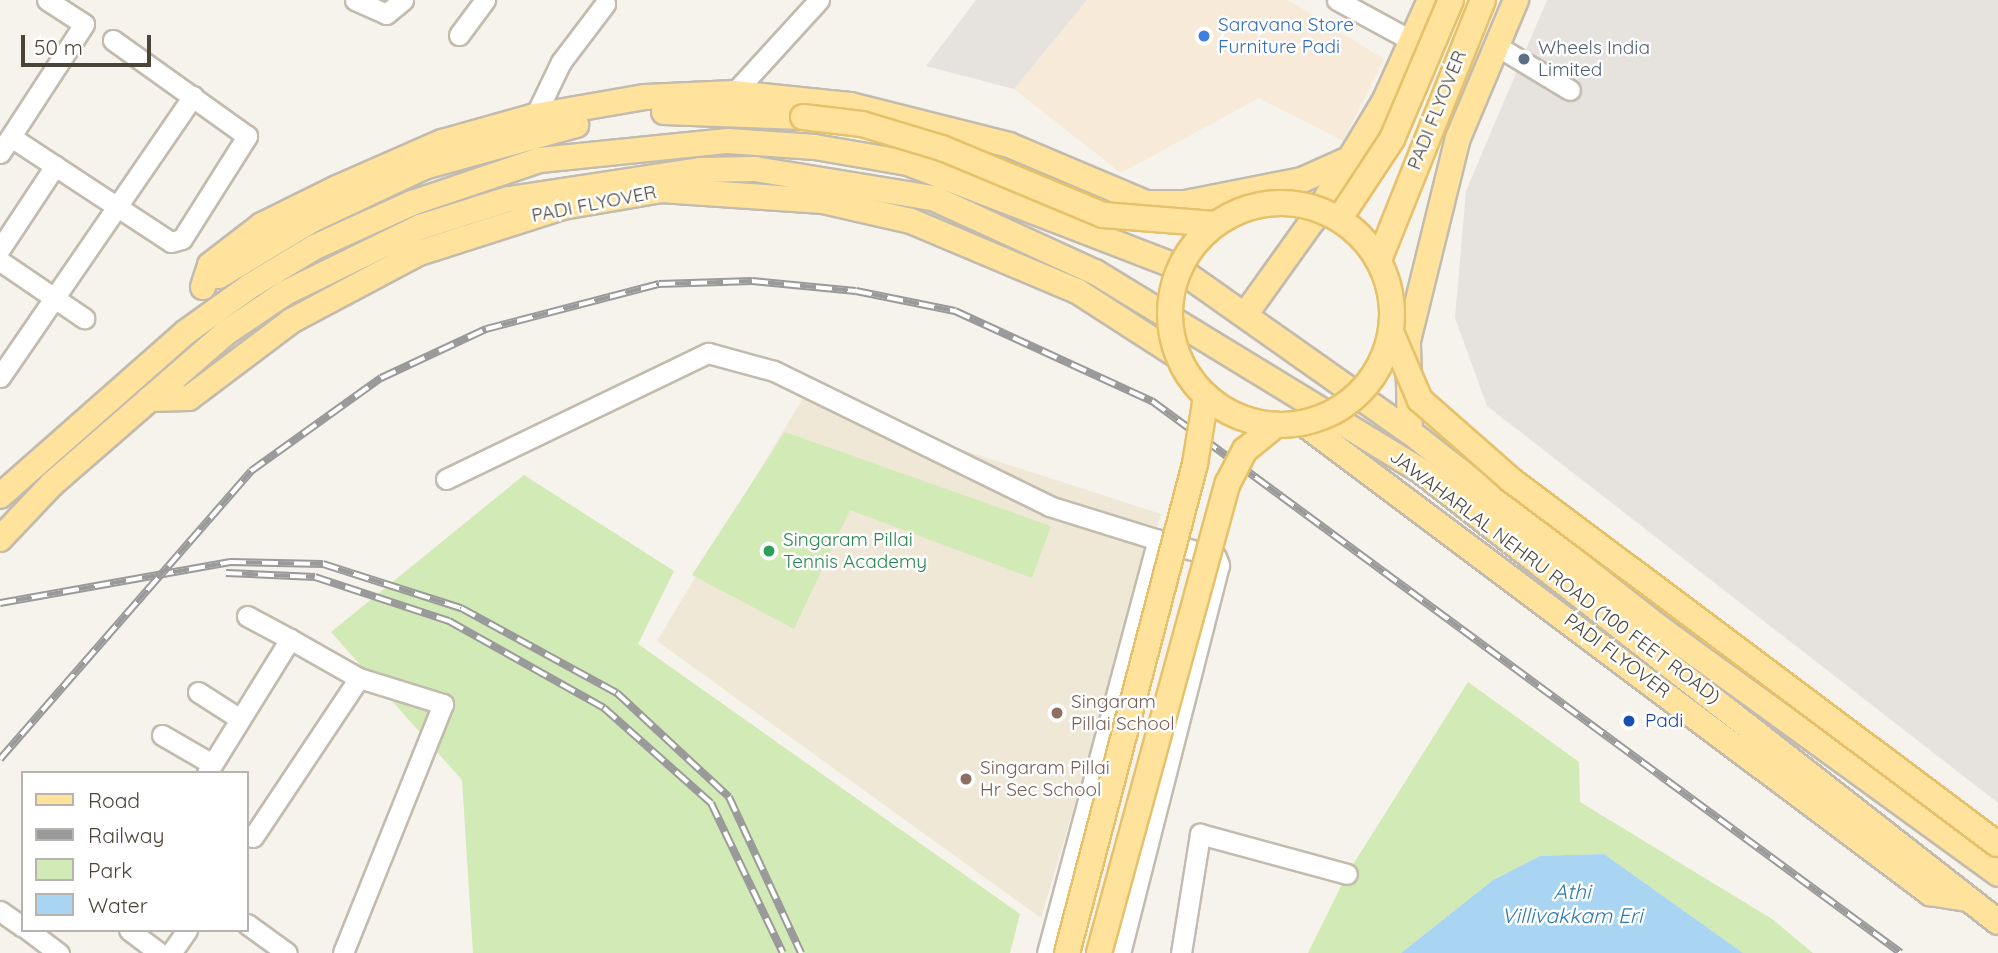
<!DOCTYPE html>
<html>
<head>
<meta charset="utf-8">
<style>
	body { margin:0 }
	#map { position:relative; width:1998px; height:953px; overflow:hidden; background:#f6f3ec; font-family:Quicksand,sans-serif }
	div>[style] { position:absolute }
	.commercial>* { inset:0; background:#f7ead8 }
	.industrial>* { inset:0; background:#e6e2dd }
	.education>* { inset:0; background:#efe8d6 }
	.green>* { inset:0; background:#d2eab5 }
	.water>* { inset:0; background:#a9d4f2 }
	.roads { filter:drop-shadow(2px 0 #c2bbae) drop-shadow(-2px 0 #c2bbae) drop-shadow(0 2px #c2bbae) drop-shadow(0 -2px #c2bbae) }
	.minor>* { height:19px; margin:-9.5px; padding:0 9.5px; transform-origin:9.5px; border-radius:9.5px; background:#fff }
	.major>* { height:24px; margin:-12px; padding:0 12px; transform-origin:12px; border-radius:12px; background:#ffe39c }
	.rail>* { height:8px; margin-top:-4px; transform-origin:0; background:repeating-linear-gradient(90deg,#fff 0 16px,#9a9a9a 0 32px); box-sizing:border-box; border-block:2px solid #9a9a9a }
	.bridges { filter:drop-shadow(2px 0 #e6c16a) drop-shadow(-2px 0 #e6c16a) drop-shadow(0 2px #e6c16a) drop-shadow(0 -2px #e6c16a) }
	.major-bridge>* { height:24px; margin:-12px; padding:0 12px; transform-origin:12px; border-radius:12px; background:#ffe39c }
	.major-bridge>.ring { margin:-12px; padding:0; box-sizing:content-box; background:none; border:24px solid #ffe39c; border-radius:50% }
	.dots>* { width:19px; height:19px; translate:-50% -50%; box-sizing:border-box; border:4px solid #fff; border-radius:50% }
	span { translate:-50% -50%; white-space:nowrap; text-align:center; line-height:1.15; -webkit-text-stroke:5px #fff; paint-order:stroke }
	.shop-label { font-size:19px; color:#366cbe }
	.left { translate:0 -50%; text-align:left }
	.service-label { font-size:19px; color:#4e5e75 }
	.street-label { font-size:19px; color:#4b4439 }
	.leisure-label { font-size:19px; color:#27864d }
	.education-label { font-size:19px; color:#785e54 }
	.transit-label { font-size:19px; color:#164399 }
	.water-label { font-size:21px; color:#2e7ab2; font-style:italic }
	.legend { position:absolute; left:21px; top:771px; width:228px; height:161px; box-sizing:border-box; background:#fff; border:2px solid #b7b4b0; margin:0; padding:9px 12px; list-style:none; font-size:21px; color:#4b4439 }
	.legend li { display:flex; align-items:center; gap:14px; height:35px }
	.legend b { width:35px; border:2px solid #b7b4b0 }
	.scale { position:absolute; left:21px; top:35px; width:130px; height:32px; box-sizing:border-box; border:4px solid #4b4439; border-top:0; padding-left:9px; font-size:21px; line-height:24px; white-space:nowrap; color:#4b4439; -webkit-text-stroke:5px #fff; paint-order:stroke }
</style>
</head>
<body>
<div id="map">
	<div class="commercial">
		<i style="clip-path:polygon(1087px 0,1288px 0,1384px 59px,1343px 141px,1259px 98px,1121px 173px,1014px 89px)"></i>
	</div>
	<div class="industrial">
		<i style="clip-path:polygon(976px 0,1087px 0,1014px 89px,926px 66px)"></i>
		<i style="clip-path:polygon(1547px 0,1998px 0,1998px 803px,1487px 406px,1455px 318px,1466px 191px)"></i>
	</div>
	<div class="education">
		<i style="clip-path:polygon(803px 398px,1161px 514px,1041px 918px,657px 641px)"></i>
	</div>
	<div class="green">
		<i style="clip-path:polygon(785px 432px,1051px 526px,1032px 578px,850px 510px,794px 629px,692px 575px)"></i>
		<i style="clip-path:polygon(524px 475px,674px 571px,638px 644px,1020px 914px,1010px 953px,473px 953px,462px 780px,331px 632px)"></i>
		<i style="clip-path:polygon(1468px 682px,1579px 762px,1580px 802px,1772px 919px,1813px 953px,1743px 953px,1604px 854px,1540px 856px,1493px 880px,1401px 953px,1308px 953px,1347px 874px)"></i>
	</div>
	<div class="water">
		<i style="clip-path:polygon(1604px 854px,1743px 953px,1401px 953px,1493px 880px,1540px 856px)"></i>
	</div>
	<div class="roads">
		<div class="minor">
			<i style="left:355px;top:0;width:34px;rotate:24deg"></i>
			<i style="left:386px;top:14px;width:22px;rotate:-39deg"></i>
			<i style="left:1337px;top:0;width:88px;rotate:28.6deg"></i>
			<i style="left:459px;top:35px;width:44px;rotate:-53.4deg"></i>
			<i style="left:1497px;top:46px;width:85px;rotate:31.1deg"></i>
			<i style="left:734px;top:93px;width:126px;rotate:-47.6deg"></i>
			<i style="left:535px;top:116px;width:60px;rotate:-64.3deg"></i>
			<i style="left:561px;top:62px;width:73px;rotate:-52.8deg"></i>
			<i style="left:11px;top:137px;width:191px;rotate:33.3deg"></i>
			<i style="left:171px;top:242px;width:11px;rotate:-15deg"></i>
			<i style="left:182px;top:239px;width:122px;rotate:-57.7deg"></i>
			<i style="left:247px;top:136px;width:165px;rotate:-144.4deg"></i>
			<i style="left:0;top:153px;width:154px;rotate:-56.9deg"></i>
			<i style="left:84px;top:24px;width:44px;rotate:-147deg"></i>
			<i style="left:0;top:249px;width:100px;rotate:-56.5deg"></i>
			<i style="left:0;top:261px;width:102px;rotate:34.2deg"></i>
			<i style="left:0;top:377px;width:341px;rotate:-55.5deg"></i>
			<i style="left:446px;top:479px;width:291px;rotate:-25.7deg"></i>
			<i style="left:708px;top:353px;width:68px;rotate:15.3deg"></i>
			<i style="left:774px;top:371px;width:306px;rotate:26.1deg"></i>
			<i style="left:1049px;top:506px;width:114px;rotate:17.3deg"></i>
			<i style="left:247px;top:616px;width:49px;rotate:28.1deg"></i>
			<i style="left:198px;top:692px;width:50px;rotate:32.7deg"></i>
			<i style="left:162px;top:735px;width:58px;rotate:30.1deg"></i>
			<i style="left:207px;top:773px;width:158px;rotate:-58.2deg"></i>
			<i style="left:290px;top:639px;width:79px;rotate:29.5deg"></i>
			<i style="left:253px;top:837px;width:191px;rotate:-56.3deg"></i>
			<i style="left:359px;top:678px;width:88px;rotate:17.2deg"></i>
			<i style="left:443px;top:704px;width:268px;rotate:111.9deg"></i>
			<i style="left:0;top:911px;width:28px;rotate:35deg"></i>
			<i style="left:247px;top:924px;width:49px;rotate:35.9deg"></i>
			<i style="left:28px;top:930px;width:39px;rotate:37deg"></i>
			<i style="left:129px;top:930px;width:38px;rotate:37deg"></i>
			<i style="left:171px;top:953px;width:28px;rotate:-55deg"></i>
			<i style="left:1047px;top:953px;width:428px;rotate:-75deg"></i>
			<i style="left:1158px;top:540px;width:60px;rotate:16.3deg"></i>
			<i style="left:1216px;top:557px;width:9px;rotate:69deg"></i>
			<i style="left:1219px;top:565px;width:400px;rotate:104.3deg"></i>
			<i style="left:1181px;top:953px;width:121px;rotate:-80.9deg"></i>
			<i style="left:1200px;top:834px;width:152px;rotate:15.2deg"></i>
		</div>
		<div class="major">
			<i style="left:664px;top:112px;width:139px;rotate:2.1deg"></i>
			<i style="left:219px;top:276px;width:106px;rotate:-31.1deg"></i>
			<i style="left:310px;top:221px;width:126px;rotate:-25.3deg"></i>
			<i style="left:424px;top:167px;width:158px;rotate:-15.4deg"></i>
			<i style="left:203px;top:287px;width:23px;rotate:-72deg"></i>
			<i style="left:210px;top:265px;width:66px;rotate:-37.6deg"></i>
			<i style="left:262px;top:225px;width:84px;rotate:-26.3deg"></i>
			<i style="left:337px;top:188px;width:115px;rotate:-23.7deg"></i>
			<i style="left:442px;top:142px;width:97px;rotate:-15.6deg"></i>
			<i style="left:535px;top:116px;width:112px;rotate:-9.8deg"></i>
			<i style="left:645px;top:97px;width:89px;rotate:-2.6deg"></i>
			<i style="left:734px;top:93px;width:117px;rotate:5.9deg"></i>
			<i style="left:850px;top:105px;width:164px;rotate:14.1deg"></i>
			<i style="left:1009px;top:145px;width:149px;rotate:22.9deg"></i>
			<i style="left:1146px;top:203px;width:39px"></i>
			<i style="left:1185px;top:203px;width:119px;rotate:-11.1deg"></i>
			<i style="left:1302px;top:180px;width:49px;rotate:-24deg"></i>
			<i style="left:1245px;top:315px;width:117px;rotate:-54.4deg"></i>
			<i style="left:1313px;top:220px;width:140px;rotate:-59deg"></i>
			<i style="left:1385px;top:100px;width:110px;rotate:-65.8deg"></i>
			<i style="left:149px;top:399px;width:40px;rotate:-1.4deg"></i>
			<i style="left:189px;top:398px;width:128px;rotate:-37deg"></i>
			<i style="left:291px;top:321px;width:145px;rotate:-28deg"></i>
			<i style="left:419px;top:253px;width:151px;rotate:-17.7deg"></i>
			<i style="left:563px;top:207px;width:99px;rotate:-9.8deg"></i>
			<i style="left:661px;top:190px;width:162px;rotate:3.9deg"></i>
			<i style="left:823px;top:201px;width:90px;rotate:12.8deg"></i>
			<i style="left:911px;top:221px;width:180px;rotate:22.9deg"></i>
			<i style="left:1077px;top:291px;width:120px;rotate:32.8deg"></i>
			<i style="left:1303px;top:423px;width:784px;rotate:36.86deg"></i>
			<i style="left:1930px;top:893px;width:38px;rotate:9deg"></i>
			<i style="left:1410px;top:432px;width:91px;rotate:-91.3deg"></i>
			<i style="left:1408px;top:341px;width:209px;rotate:-76.2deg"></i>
			<i style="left:1458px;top:138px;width:150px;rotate:-67.2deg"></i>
			<i style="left:0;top:496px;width:248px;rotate:-41.4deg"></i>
			<i style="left:186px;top:332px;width:79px;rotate:-35.7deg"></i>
			<i style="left:250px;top:286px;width:76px;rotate:-31deg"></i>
			<i style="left:315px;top:247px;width:107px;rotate:-24.4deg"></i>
			<i style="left:412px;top:203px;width:135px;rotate:-18.6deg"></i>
			<i style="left:540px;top:160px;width:189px;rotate:-5.8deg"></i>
			<i style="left:728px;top:141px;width:87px;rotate:3.9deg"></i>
			<i style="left:815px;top:147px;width:94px;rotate:9.8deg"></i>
			<i style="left:908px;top:163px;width:284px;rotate:21.1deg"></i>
			<i style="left:1173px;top:265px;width:290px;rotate:35.2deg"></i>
			<i style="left:1410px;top:432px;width:323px;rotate:38.1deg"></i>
			<i style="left:1664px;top:631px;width:413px;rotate:36deg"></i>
			<i style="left:0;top:539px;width:76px;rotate:-46.6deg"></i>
			<i style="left:52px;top:484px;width:232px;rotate:-41deg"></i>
			<i style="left:227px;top:332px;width:70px;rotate:-33.9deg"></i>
			<i style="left:285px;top:293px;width:150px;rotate:-26.1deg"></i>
			<i style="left:420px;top:227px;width:93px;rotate:-17.5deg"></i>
			<i style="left:509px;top:199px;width:193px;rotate:-8.6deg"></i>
			<i style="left:700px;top:170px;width:55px;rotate:-1deg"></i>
			<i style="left:755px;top:169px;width:180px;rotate:9.3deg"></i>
			<i style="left:933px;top:198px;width:178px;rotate:24.6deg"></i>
			<i style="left:1095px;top:272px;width:382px;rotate:31.4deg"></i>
			<i style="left:1421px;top:471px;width:732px;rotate:38.01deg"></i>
		</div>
	</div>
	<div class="rail">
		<i style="left:226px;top:573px;width:89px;rotate:2.6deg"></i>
		<i style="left:315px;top:577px;width:141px;rotate:18.2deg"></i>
		<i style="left:449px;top:621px;width:178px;rotate:29.3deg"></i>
		<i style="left:604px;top:708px;width:143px;rotate:41.6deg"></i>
		<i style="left:711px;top:803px;width:166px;rotate:64.4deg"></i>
		<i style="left:0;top:603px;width:234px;rotate:-10.1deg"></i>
		<i style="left:230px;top:562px;width:93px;rotate:1.2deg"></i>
		<i style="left:323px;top:564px;width:145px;rotate:17.7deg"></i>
		<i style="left:461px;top:608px;width:178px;rotate:28.6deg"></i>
		<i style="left:617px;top:693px;width:153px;rotate:42.9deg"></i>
		<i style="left:729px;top:797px;width:172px;rotate:65.2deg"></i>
		<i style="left:0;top:759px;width:382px;rotate:-48.9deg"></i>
		<i style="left:251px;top:471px;width:160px;rotate:-35.6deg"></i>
		<i style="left:381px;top:378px;width:116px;rotate:-25deg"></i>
		<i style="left:486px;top:329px;width:179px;rotate:-14.6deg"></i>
		<i style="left:659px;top:284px;width:93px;rotate:-1.8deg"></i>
		<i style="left:752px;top:281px;width:104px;rotate:5.5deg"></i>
		<i style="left:856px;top:291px;width:101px;rotate:11.4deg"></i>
		<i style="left:955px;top:311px;width:217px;rotate:24.6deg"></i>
		<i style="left:1152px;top:401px;width:930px;rotate:36.39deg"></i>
	</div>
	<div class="bridges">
		<div class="major-bridge">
			<i style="left:803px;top:117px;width:59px;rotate:6.8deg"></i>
			<i style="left:862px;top:124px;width:84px;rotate:16.7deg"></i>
			<i style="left:942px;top:148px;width:174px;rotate:22.6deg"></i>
			<i style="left:1103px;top:215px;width:111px;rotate:4.6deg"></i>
			<i class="ring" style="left:1170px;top:203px;width:198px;height:198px"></i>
			<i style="left:1340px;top:218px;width:95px;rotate:-56.6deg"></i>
			<i style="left:1392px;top:139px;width:151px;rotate:-67deg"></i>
			<i style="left:1379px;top:260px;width:280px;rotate:-68.2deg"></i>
			<i style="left:1391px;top:332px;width:74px;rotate:66.9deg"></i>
			<i style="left:1420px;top:400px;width:121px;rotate:41.3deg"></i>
			<i style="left:1511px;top:480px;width:607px;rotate:36.83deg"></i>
			<i style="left:1067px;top:953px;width:505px;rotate:-75.33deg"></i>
			<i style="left:1195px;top:464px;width:68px;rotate:-80.7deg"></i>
			<i style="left:1099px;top:953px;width:487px;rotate:-74.7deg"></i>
			<i style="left:1228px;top:483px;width:37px;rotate:-63deg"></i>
			<i style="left:1245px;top:450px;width:40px;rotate:-39deg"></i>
		</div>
	</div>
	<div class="dots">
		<i style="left:1204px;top:36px;background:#3f7fe0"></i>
		<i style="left:1524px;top:59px;background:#5c6f8a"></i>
		<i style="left:769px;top:551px;background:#2e9e5b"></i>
		<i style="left:1057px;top:713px;background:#8d6e63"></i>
		<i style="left:1629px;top:721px;background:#1a4fb4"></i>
		<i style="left:966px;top:779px;background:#8d6e63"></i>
	</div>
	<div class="shop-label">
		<span class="left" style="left:1218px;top:36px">Saravana Store<br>Furniture Padi</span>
	</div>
	<div class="service-label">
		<span class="left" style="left:1538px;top:59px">Wheels India<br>Limited</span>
	</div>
	<div class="street-label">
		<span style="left:1437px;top:110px;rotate:-68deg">PADI FLYOVER</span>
		<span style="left:594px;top:204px;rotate:-11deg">PADI FLYOVER</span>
		<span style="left:1555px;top:577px;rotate:37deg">JAWAHARLAL NEHRU ROAD (100 FEET ROAD)</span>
		<span style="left:1617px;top:656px;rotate:37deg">PADI FLYOVER</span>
	</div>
	<div class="leisure-label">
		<span class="left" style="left:783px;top:551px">Singaram Pillai<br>Tennis Academy</span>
	</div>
	<div class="education-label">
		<span class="left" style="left:1071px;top:713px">Singaram<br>Pillai School</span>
		<span class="left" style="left:980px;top:779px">Singaram Pillai<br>Hr Sec School</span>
	</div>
	<div class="transit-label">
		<span class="left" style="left:1645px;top:721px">Padi</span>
	</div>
	<div class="water-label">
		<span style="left:1572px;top:903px">Athi<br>Villivakkam Eri</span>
	</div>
	<ul class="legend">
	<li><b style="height:9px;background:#ffe39c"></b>Road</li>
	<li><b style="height:9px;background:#9a9a9a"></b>Railway</li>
	<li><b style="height:19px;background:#d2eab5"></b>Park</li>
	<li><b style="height:19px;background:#a9d4f2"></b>Water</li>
	</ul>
	<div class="scale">50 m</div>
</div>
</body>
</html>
